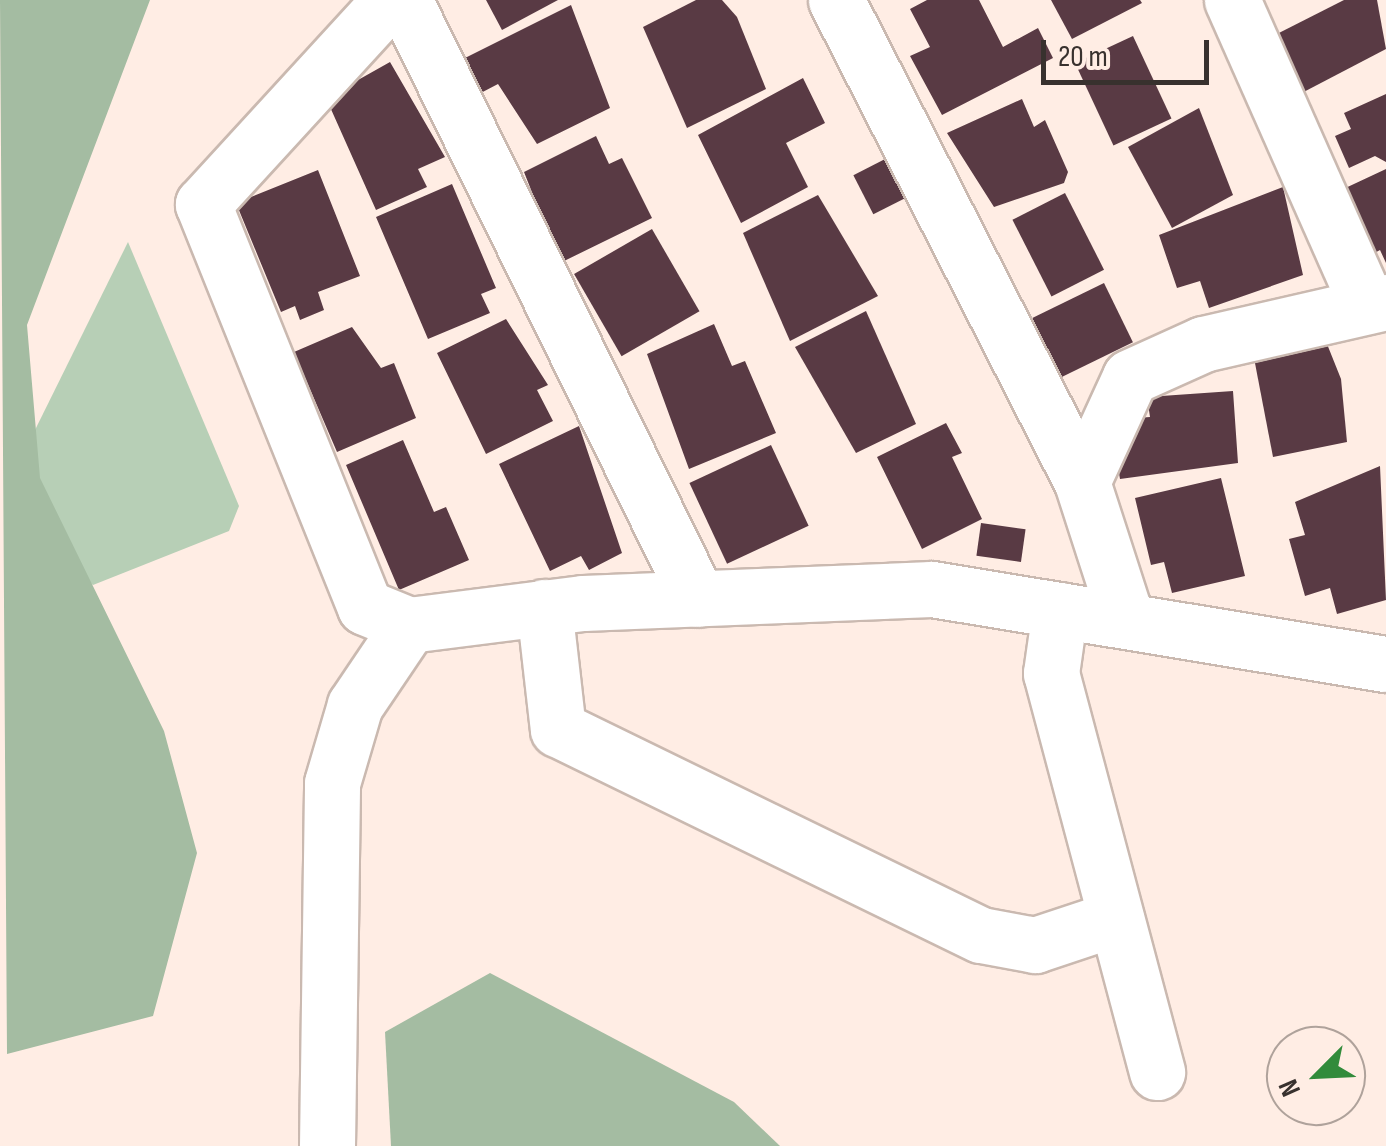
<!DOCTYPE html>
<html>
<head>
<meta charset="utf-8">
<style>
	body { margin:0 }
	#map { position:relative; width:1386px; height:1146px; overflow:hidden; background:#ffede4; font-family:"Sofia Sans Condensed",sans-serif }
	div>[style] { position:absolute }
	.green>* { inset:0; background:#b7cfb6 }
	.forest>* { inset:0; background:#a4bca2 }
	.building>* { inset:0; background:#593a44; transform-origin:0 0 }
	.roads { filter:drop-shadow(2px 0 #cab9b0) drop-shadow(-2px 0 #cab9b0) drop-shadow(0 2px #cab9b0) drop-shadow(0 -2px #cab9b0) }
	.minor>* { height:55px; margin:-27.5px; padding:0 27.5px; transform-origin:27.5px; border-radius:27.5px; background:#fff }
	span { translate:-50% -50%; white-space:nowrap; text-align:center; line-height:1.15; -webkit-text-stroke:10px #ffede4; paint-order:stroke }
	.north { position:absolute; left:1266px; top:1026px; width:100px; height:100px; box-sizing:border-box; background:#ffede4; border:2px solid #afa29b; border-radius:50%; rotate:246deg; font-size:28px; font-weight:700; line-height:40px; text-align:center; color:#38312e }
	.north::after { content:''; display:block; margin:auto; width:35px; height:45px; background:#328b3b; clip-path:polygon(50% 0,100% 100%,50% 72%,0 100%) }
	.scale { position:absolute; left:1041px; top:40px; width:168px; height:45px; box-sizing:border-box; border:5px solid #38312e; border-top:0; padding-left:12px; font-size:30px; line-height:35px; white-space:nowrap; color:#38312e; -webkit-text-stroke:8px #ffede4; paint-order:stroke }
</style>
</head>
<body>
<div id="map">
	<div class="green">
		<i style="clip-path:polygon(128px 242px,239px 506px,229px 531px,93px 585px,43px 545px,34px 432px)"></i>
	</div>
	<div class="forest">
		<i style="clip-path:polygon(0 0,150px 0,27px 325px,40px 478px,164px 731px,197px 853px,153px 1016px,7px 1054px)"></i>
		<i style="clip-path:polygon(490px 973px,734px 1102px,780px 1146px,391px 1146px,385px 1032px)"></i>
	</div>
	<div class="building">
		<i style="clip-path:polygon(486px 0,558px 0,502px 30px)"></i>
		<i style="clip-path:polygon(696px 0,722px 0,737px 17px,766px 89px,687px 128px,643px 27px)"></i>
		<i style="clip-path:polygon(927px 0,979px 0,1003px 47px,1038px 28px,1053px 58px,942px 115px,910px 56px,930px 47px,910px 9px)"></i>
		<i style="clip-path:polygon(1051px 0,1140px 0,1142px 3px,1072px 39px)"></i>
		<i style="clip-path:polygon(1344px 0,1377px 0,1386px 49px,1296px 96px,1267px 39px)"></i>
		<i style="clip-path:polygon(571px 5px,610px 108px,537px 144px,498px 84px,475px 96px,457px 62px)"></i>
		<i style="left:1133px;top:36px;width:91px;height:64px;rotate:65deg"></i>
		<i style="clip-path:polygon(390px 62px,445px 157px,418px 169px,427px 187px,376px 210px,326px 98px)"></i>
		<i style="clip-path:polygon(803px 78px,825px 123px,786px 143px,808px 187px,741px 223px,698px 135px)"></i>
		<i style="clip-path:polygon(1386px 94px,1386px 162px,1375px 156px,1349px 168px,1335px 136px,1351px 129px,1344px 113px)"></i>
		<i style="clip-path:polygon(1022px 99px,1034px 127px,1045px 120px,1068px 172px,1064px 183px,994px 207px,947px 133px)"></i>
		<i style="clip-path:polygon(1199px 108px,1233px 195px,1172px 228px,1128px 147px)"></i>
		<i style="clip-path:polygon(596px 136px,609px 164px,622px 158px,652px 218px,560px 263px,524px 172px)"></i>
		<i style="left:889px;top:157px;width:44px;height:40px;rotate:63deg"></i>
		<i style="clip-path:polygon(1386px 169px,1386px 263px,1380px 250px,1369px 256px,1339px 191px)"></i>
		<i style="clip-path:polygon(318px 170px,360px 276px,318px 292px,324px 310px,300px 320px,295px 306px,281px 312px,236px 203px)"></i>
		<i style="clip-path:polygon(452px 184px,496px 288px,481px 294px,490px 313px,428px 339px,376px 217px)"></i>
		<i style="clip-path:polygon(1283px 187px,1303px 275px,1209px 308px,1200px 281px,1177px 288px,1159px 235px)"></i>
		<i style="left:1065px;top:193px;width:86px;height:59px;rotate:63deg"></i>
		<i style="clip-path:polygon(818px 195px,878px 296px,790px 341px,743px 233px)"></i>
		<i style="left:652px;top:229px;width:95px;height:90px;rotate:60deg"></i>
		<i style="left:1104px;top:283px;width:66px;height:90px;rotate:64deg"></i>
		<i style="clip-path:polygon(866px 311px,916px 424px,856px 453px,795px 347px)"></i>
		<i style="clip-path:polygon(506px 319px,548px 385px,537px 390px,553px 421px,486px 454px,437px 353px)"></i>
		<i style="clip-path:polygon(714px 324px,732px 366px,745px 361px,776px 433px,689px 469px,647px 354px)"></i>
		<i style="clip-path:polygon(352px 327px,381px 368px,394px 363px,416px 418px,337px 452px,294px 352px)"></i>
		<i style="clip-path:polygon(1327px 344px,1341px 379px,1347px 442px,1273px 457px,1254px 358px)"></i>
		<i style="clip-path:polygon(1233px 391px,1238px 463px,1120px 479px,1115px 450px,1123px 436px,1138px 434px,1136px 418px,1150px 417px,1147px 397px)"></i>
		<i style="clip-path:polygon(946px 423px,962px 453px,952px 457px,982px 519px,922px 549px,877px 457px)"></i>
		<i style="clip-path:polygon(579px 426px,622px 553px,589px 570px,581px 556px,550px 571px,499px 464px)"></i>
		<i style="clip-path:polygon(403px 440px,434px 512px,446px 507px,469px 560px,399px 590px,346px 465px)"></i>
		<i style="left:771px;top:445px;width:89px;height:90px;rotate:65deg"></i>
		<i style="clip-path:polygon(1380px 466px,1386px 600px,1337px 614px,1330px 588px,1305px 596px,1289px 539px,1305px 535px,1295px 502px)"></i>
		<i style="clip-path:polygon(1221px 478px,1245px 576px,1172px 593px,1164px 562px,1151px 565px,1135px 498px)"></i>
		<i style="left:981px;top:523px;width:45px;height:33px;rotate:8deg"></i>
	</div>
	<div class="roads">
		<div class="minor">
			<i style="left:390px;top:0;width:277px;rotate:132.5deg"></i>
			<i style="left:203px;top:204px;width:434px;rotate:68.1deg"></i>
			<i style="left:365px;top:607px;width:48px;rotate:22.2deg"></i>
			<i style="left:409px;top:625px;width:175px;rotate:-7.2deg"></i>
			<i style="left:583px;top:603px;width:349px;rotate:-2.3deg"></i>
			<i style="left:932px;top:589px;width:460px;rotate:9.4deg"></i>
			<i style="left:404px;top:0;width:667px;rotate:63.86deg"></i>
			<i style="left:836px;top:0;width:541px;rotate:62.96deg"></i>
			<i style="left:1082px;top:482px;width:146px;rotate:72.1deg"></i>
			<i style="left:1232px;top:0;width:334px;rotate:66.1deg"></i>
			<i style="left:1082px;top:482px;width:115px;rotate:-65.4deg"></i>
			<i style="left:1130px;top:377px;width:80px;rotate:-24.3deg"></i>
			<i style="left:1203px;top:344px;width:188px;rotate:-12.9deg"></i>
			<i style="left:544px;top:607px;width:123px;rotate:83.5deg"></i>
			<i style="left:558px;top:729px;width:470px;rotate:26deg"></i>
			<i style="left:981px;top:935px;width:55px;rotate:10.5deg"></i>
			<i style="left:1035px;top:945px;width:85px;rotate:-18.4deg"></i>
			<i style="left:1060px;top:610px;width:64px;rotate:98.1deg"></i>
			<i style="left:1051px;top:673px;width:413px;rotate:75.1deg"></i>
			<i style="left:327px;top:1146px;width:363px;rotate:-89.2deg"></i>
			<i style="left:332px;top:783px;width:81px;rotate:-73.6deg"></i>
			<i style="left:355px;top:705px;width:97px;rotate:-56deg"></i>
		</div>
	</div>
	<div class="north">N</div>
	<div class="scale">20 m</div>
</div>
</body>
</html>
